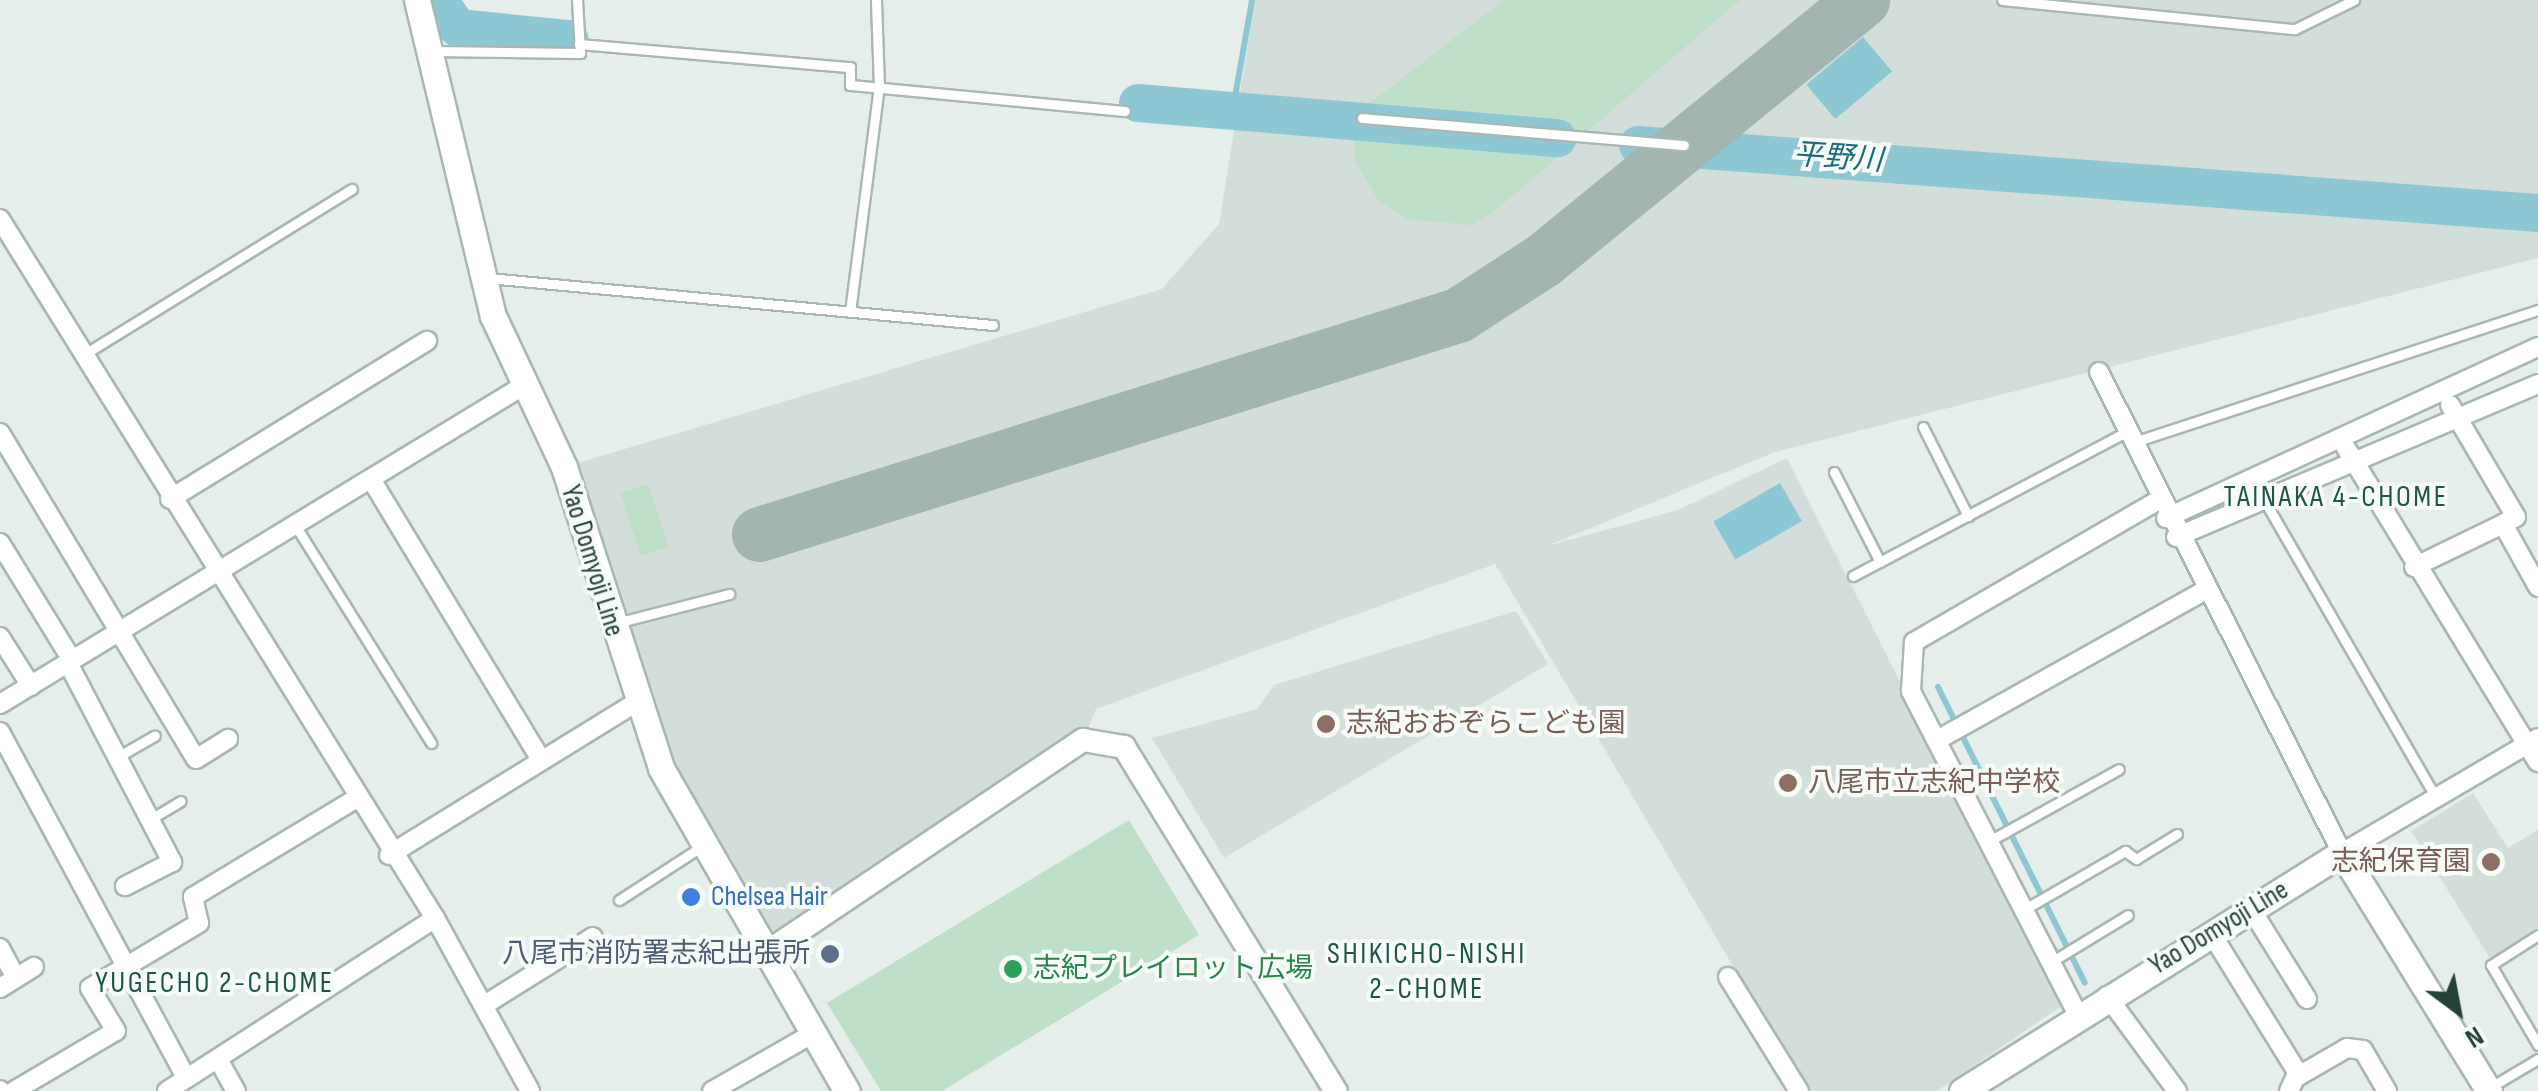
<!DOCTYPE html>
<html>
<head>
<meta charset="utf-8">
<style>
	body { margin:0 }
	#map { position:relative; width:2538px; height:1091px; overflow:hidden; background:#e5eeea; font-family:"Sofia Sans Condensed","Noto Sans JP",sans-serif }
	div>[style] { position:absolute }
	.built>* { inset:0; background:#d3deda }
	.green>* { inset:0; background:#bedfc8; transform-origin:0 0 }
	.water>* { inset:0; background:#8dc7d3; transform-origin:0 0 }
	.stream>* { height:6px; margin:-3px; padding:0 3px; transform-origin:3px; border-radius:3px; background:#8dc7d3 }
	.river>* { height:38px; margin:-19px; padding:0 19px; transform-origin:19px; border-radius:19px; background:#8dc7d3 }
	.taxiway>* { height:55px; margin:-27.5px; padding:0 27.5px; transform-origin:27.5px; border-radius:27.5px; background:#a2b5b0 }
	.roads { filter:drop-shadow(2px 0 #a7b7b2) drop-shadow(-2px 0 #a7b7b2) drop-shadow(0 2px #a7b7b2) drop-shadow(0 -2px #a7b7b2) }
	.service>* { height:9px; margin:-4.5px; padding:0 4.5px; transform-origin:4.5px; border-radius:4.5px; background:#fff }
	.minor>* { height:18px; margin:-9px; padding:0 9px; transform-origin:9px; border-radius:9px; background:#fff }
	.tertiary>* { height:22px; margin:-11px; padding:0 11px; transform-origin:11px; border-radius:11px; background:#fff }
	.secondary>* { height:25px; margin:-12.5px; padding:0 12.5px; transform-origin:12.5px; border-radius:12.5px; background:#fff }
	.dots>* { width:28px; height:28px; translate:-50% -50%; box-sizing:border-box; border:5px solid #f6fbf8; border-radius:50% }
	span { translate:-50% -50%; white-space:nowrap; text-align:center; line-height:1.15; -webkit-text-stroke:8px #f6fbf8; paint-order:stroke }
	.street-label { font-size:28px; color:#24413a }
	.education-label { font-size:28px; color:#785e54 }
	.left { translate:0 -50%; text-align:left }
	.right { translate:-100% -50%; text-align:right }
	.shop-label { font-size:28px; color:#366cbe }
	.service-label { font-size:28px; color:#4e5e75 }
	.leisure-label { font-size:28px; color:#27864d }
	.water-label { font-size:30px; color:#1c6c7f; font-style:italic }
	.neighbourhood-label { font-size:30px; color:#1f5448; letter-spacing:2.5px }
	.north { position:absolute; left:2408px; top:961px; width:100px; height:100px; -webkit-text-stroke:8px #f6fbf8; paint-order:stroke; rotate:148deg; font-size:28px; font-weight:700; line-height:40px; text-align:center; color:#24413a }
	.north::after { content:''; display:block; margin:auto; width:35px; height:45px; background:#24413a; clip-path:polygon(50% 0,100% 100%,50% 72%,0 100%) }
</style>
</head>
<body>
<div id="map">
	<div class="built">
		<i style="clip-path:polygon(1255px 0,2538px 0,2538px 258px,1775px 452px,1547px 546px,1678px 510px,1787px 458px,2063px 1005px,1937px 1091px,1807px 1091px,1495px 564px,1096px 709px,1083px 740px,763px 955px,695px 835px,564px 467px,1162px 289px,1219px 224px)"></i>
		<i style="clip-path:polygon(1516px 611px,1548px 664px,1224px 858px,1152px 738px,1257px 709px,1274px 685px)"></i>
		<i style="clip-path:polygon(2473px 793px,2508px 848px,2538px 830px,2538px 932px,2491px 960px,2411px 831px)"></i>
	</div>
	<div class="green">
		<i style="clip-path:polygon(1504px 0,1740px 0,1491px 214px,1471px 225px,1407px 219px,1378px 200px,1356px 163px,1352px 117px)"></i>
		<i style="left:648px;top:484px;width:66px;height:29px;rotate:72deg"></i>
		<i style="clip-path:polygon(1129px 820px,1199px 935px,942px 1091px,881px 1091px,827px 1003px)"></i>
	</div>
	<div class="water">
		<i style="left:1863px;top:37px;width:45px;height:74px;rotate:50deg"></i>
		<i style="left:1780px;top:483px;width:44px;height:77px;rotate:60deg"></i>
	</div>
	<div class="stream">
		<i style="left:1232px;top:114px;width:116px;rotate:-80deg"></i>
		<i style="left:1938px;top:687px;width:330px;rotate:63.6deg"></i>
	</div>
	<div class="river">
		<i style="left:439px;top:0;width:34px;rotate:56deg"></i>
		<i style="left:458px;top:28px;width:112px;rotate:5.7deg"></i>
		<i style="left:1138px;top:103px;width:421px;rotate:4.8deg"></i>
		<i style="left:1638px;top:145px;width:903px;rotate:4.32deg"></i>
	</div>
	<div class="taxiway">
		<i style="left:759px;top:534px;width:733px;rotate:-17.4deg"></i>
		<i style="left:1458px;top:315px;width:101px;rotate:-32.9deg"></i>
		<i style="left:1543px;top:260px;width:412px;rotate:-39.2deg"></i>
	</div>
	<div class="roads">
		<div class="service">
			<i style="left:2002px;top:0;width:294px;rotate:5.7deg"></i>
			<i style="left:2295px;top:29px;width:66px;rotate:-26.2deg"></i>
			<i style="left:579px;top:44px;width:272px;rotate:4.9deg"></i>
			<i style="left:850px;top:67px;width:18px;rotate:90deg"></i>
			<i style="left:850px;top:85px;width:276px;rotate:5.4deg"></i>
			<i style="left:433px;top:51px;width:147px;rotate:0.8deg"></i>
			<i style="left:580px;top:53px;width:53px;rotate:-93.2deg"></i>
			<i style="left:1362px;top:118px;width:323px;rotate:4.8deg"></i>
			<i style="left:488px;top:278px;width:507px;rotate:5.32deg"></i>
			<i style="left:850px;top:312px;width:227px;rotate:-82.7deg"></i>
			<i style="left:879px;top:87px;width:87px;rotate:-92deg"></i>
			<i style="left:83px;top:355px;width:316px;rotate:-31.7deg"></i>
			<i style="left:1923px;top:427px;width:100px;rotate:63.2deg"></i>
			<i style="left:2134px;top:442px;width:425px;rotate:-18.1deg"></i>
			<i style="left:1834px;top:472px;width:101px;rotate:62.9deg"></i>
			<i style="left:2264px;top:500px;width:344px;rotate:60deg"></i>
			<i style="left:295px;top:525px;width:257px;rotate:58deg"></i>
			<i style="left:1853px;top:576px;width:309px;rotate:-27.8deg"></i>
			<i style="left:616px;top:623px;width:117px;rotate:-14.4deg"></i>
			<i style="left:121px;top:755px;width:39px;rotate:-30deg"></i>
			<i style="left:154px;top:817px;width:31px;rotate:-31deg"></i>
			<i style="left:1991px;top:840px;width:146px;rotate:-29deg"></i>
			<i style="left:619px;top:900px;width:98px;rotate:-32.9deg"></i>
			<i style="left:2025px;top:909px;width:116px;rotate:-30.1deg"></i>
			<i style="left:2125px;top:851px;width:14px;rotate:36deg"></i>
			<i style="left:2136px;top:859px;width:48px;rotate:-31.4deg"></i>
			<i style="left:2538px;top:935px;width:56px;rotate:147.4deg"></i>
			<i style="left:2491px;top:965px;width:93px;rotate:59.6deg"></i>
			<i style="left:2051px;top:962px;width:90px;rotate:-31.4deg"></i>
			<i style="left:2489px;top:1088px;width:57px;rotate:-30.6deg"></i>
		</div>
		<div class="minor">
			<i style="left:0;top:219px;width:823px;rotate:58.11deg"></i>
			<i style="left:435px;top:918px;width:197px;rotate:61.2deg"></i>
			<i style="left:2099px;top:372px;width:539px;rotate:63.2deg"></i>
			<i style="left:2342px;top:853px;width:227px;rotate:-30.4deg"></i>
			<i style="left:2450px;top:405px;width:130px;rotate:59.5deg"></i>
			<i style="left:2516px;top:517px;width:15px;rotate:152deg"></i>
			<i style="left:0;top:433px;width:380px;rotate:59deg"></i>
			<i style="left:196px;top:759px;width:38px;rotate:-32deg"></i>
			<i style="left:2346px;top:448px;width:368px;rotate:58.6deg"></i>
			<i style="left:371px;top:479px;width:328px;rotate:58.8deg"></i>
			<i style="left:170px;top:499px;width:302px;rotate:-31.6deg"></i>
			<i style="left:2166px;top:518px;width:409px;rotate:-24.7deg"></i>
			<i style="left:2176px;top:537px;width:393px;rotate:-22.9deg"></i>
			<i style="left:0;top:543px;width:137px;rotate:58.4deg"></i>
			<i style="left:2414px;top:567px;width:99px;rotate:-25.8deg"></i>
			<i style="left:2503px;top:524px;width:72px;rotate:60.9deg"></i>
			<i style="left:0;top:637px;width:58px;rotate:57.7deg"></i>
			<i style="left:68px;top:663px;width:225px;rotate:62.4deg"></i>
			<i style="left:172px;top:862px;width:53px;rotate:152.9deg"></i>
			<i style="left:0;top:704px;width:612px;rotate:-31.3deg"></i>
			<i style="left:0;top:732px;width:393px;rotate:61.7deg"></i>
			<i style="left:1939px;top:739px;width:304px;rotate:-29.2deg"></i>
			<i style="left:389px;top:855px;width:291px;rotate:-31.7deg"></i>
			<i style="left:2251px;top:909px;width:106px;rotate:58.1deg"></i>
			<i style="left:2211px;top:933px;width:167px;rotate:58.2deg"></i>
			<i style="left:0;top:948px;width:34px;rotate:62deg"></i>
			<i style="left:1728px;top:977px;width:134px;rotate:58.1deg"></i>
			<i style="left:0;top:988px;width:40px;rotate:-32deg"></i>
			<i style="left:2107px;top:996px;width:118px;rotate:53.6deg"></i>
			<i style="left:486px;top:1004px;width:126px;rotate:-32.1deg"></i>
			<i style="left:2078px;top:1015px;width:365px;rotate:-117.3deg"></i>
			<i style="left:1911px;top:691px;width:49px;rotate:-86.5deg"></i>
			<i style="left:1914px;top:642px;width:281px;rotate:-30.1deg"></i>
			<i style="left:218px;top:1059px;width:37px;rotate:61deg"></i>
			<i style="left:0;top:1090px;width:1px;rotate:45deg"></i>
			<i style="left:14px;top:1091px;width:118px;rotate:-30.5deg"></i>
			<i style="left:116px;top:1031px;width:50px;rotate:-121.2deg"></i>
			<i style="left:90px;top:988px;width:127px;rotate:-30.8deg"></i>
			<i style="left:199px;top:923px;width:27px;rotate:-103deg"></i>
			<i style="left:193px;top:897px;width:188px;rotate:-31.1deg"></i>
			<i style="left:167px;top:1091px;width:319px;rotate:-32.8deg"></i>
			<i style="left:712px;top:1091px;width:115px;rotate:-29.7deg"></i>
			<i style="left:2289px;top:1091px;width:14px;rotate:-65deg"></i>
			<i style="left:2295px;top:1078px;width:60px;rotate:-30deg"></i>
			<i style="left:2347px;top:1048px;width:16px;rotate:7deg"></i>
			<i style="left:2363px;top:1050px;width:48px;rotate:59.7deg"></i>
		</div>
		<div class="tertiary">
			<i style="left:763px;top:955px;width:386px;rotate:-33.9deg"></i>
			<i style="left:1083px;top:740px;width:42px;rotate:9.7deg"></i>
			<i style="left:1124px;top:747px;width:404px;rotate:58.4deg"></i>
		</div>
		<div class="secondary">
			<i style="left:417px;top:0;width:325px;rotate:76.5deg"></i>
			<i style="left:493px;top:316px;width:167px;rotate:64.8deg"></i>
			<i style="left:564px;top:467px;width:316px;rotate:72.1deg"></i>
			<i style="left:661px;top:768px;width:373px;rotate:60.1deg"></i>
			<i style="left:1962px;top:1091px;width:448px;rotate:-32.1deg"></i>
			<i style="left:2342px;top:853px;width:280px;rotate:58.3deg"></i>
		</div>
	</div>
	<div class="dots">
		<i style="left:1326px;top:724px;background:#8d6e63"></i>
		<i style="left:1788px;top:783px;background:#8d6e63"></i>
		<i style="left:2491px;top:862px;background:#8d6e63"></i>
		<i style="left:691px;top:897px;background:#3f7fe0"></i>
		<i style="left:830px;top:954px;background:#5c6f8a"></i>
		<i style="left:1013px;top:969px;background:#2e9e5b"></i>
	</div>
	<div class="street-label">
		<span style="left:592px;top:561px;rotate:73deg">Yao Domyoji Line</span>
		<span style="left:2219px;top:928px;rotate:-31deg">Yao Domyoji Line</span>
	</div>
	<div class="education-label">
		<span class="left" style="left:1346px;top:724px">志紀おおぞらこども園</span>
		<span class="left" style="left:1808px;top:783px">八尾市立志紀中学校</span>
		<span class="right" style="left:2471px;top:862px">志紀保育園</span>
	</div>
	<div class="shop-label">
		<span class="left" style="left:711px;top:897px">Chelsea Hair</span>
	</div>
	<div class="service-label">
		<span class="right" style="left:810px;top:954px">八尾市消防署志紀出張所</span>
	</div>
	<div class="leisure-label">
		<span class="left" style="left:1033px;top:969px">志紀プレイロット広場</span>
	</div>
	<div class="water-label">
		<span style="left:1838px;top:158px;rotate:4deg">平野川</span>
	</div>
	<div class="neighbourhood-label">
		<span style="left:2336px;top:497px">TAINAKA 4-CHOME</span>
		<span style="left:1427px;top:971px">SHIKICHO-NISHI<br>2-CHOME</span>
		<span style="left:215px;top:983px">YUGECHO 2-CHOME</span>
	</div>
	<div class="north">N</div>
</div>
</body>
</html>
